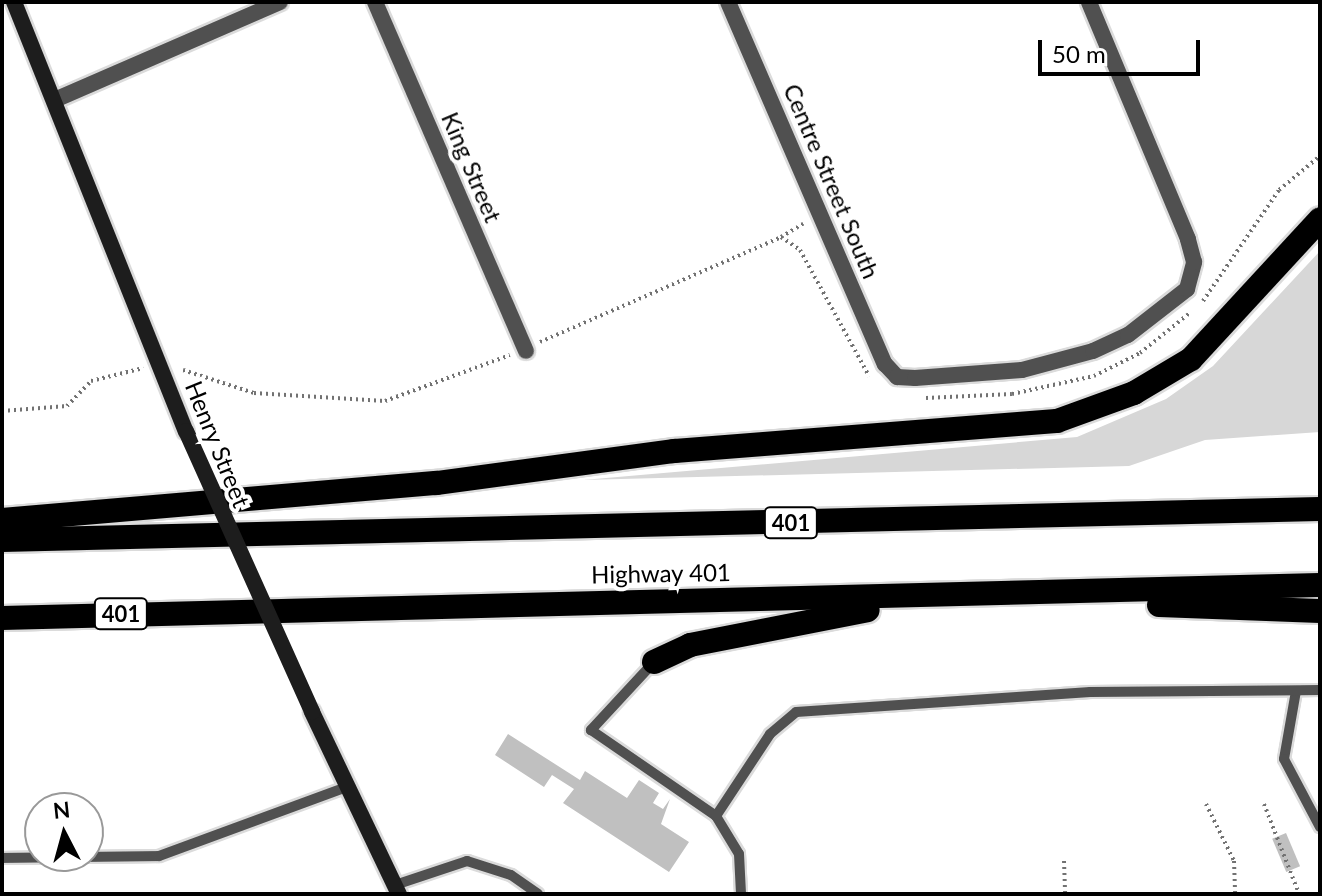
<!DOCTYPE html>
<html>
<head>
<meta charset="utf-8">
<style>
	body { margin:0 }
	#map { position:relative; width:1322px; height:896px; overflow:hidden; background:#fff; font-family:Lato,sans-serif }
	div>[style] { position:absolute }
	.green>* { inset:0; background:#d7d7d7 }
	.building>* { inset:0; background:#c0c0c0; transform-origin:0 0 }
	.path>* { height:4px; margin-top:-2px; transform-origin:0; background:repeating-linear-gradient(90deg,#727272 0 2px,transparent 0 6px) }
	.roads { filter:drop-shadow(2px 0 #dbdbdb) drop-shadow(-2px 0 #dbdbdb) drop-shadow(0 2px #dbdbdb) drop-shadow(0 -2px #dbdbdb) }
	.service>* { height:10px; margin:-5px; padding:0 5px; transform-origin:5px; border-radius:5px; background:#505050 }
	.minor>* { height:16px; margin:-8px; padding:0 8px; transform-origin:8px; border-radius:8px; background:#505050 }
	.secondary>* { height:16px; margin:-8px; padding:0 8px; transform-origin:8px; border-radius:8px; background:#1d1d1d }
	.motorway>* { height:24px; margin:-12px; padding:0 12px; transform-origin:12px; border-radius:12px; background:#000 }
	.secondary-bridge>* { height:16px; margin:-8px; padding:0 8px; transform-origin:8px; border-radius:8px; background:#1d1d1d }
	span { translate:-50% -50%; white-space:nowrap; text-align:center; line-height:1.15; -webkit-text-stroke:8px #fff; paint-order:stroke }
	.shield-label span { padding:2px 6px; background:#fff; border:2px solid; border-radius:6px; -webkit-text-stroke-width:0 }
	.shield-label { font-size:22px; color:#000; font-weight:700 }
	.street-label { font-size:24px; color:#000 }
	.frame { position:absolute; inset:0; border:4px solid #000; pointer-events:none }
	.north { position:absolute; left:24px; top:792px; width:80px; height:80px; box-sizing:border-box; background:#fff; border:2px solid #999; border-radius:50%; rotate:354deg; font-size:22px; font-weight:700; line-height:32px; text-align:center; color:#000 }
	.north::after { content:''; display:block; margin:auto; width:28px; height:36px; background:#000; clip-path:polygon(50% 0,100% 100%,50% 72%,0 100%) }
	.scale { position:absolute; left:1038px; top:40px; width:162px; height:36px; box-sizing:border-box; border:4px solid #000; border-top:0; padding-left:10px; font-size:24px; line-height:28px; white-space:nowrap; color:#000; -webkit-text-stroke:6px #fff; paint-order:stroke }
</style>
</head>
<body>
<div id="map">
	<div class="green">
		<i style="clip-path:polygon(1320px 251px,1320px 432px,1205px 440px,1129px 466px,583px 480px,1077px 437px,1166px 399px,1213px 366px)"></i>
	</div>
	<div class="building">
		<i style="clip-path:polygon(508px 734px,580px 780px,585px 771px,627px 798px,639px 780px,659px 793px,653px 803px,663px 809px,670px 799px,661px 824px,689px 842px,669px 872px,563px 803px,574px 789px,552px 775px,544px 787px,495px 755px)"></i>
		<i style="left:1286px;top:833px;width:36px;height:15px;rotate:67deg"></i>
	</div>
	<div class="path">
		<i style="left:781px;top:237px;width:26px;rotate:-31deg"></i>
		<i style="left:1203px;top:301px;width:135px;rotate:-55.6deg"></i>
		<i style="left:1279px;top:190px;width:53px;rotate:-39.7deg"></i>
		<i style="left:540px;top:342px;width:263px;rotate:-23.5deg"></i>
		<i style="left:781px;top:237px;width:23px;rotate:34deg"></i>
		<i style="left:800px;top:250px;width:144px;rotate:61.3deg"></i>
		<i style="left:183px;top:370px;width:75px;rotate:17.9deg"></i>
		<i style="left:254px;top:393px;width:131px;rotate:3.5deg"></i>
		<i style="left:385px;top:401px;width:133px;rotate:-20.2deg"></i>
		<i style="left:926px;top:398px;width:86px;rotate:-2.7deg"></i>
		<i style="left:1012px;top:394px;width:84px;rotate:-12.4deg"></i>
		<i style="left:1094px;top:376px;width:51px;rotate:-26.6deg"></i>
		<i style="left:1140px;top:353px;width:65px;rotate:-38.8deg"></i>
		<i style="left:2px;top:411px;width:65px;rotate:-4.4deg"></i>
		<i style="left:67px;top:406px;width:35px;rotate:-46deg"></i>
		<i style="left:91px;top:381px;width:54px;rotate:-14deg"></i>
		<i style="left:1206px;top:804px;width:64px;rotate:63.8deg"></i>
		<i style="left:1234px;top:861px;width:33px;rotate:88deg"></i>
		<i style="left:1264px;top:804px;width:97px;rotate:68.7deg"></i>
		<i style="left:1064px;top:861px;width:33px;rotate:88deg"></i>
	</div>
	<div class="roads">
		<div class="service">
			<i style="left:654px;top:662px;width:93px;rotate:132.8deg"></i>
			<i style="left:591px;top:730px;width:152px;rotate:34.5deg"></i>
			<i style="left:716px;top:816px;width:44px;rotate:58.8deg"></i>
			<i style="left:739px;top:854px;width:40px;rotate:87.1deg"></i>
			<i style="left:1296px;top:691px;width:69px;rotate:100deg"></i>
			<i style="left:1284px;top:759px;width:77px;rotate:62.1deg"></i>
			<i style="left:716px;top:816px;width:98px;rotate:-56.6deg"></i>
			<i style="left:770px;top:734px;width:34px;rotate:-40deg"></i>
			<i style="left:796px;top:712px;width:295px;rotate:-3.9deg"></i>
			<i style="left:1090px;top:692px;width:230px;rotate:-0.5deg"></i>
			<i style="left:2px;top:858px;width:157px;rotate:-0.7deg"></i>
			<i style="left:159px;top:856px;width:200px;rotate:-20.2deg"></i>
			<i style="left:395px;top:885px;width:76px;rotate:-18.4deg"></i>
			<i style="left:467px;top:861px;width:46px;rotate:17.7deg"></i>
			<i style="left:511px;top:875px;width:33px;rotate:35deg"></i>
		</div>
		<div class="minor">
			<i style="left:375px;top:2px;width:380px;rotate:66.6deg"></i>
			<i style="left:728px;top:2px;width:395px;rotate:66.6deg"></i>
			<i style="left:885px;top:364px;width:18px;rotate:47deg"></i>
			<i style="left:897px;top:377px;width:18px;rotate:3deg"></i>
			<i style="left:915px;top:378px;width:107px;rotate:-4.3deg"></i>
			<i style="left:1022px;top:370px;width:73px;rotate:-15deg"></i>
			<i style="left:1093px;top:351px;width:38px;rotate:-25deg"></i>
			<i style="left:1128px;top:335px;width:75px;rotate:-37.9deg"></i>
			<i style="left:1187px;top:289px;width:28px;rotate:-75deg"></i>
			<i style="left:1194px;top:262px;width:24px;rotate:-105deg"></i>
			<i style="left:1188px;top:239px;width:257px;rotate:-112.7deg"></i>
			<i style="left:57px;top:99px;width:243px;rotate:-23.5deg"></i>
		</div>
		<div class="secondary">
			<i style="left:14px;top:2px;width:462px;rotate:68.2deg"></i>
			<i style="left:312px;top:712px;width:202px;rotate:64.5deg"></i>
		</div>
		<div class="motorway">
			<i style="left:2px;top:520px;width:437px;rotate:-4.9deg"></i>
			<i style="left:437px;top:483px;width:239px;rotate:-7.7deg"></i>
			<i style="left:674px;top:451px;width:384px;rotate:-4.5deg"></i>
			<i style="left:1057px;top:421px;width:82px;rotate:-20deg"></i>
			<i style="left:1134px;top:393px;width:66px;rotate:-30.8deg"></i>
			<i style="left:1191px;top:359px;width:190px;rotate:-47.3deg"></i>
			<i style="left:2px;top:540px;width:1318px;rotate:-1.35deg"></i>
			<i style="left:1159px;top:605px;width:161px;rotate:2.1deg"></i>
			<i style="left:2px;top:618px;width:1318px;rotate:-1.43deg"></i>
			<i style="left:654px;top:662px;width:40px;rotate:-25deg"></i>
			<i style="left:690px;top:645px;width:181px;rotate:-11.1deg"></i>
		</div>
	</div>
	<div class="secondary-bridge">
		<i style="left:186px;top:431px;width:308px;rotate:65.8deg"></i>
	</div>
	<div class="shield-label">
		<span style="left:791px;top:523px">401</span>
		<span style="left:121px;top:614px">401</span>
	</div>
	<div class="street-label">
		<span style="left:472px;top:167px;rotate:67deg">King Street</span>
		<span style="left:832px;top:181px;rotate:67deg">Centre Street South</span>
		<span style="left:218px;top:444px;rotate:68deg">Henry Street</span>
		<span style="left:661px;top:573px;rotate:-1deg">Highway 401</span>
	</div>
	<div class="frame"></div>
	<div class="north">N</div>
	<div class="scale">50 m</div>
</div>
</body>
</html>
